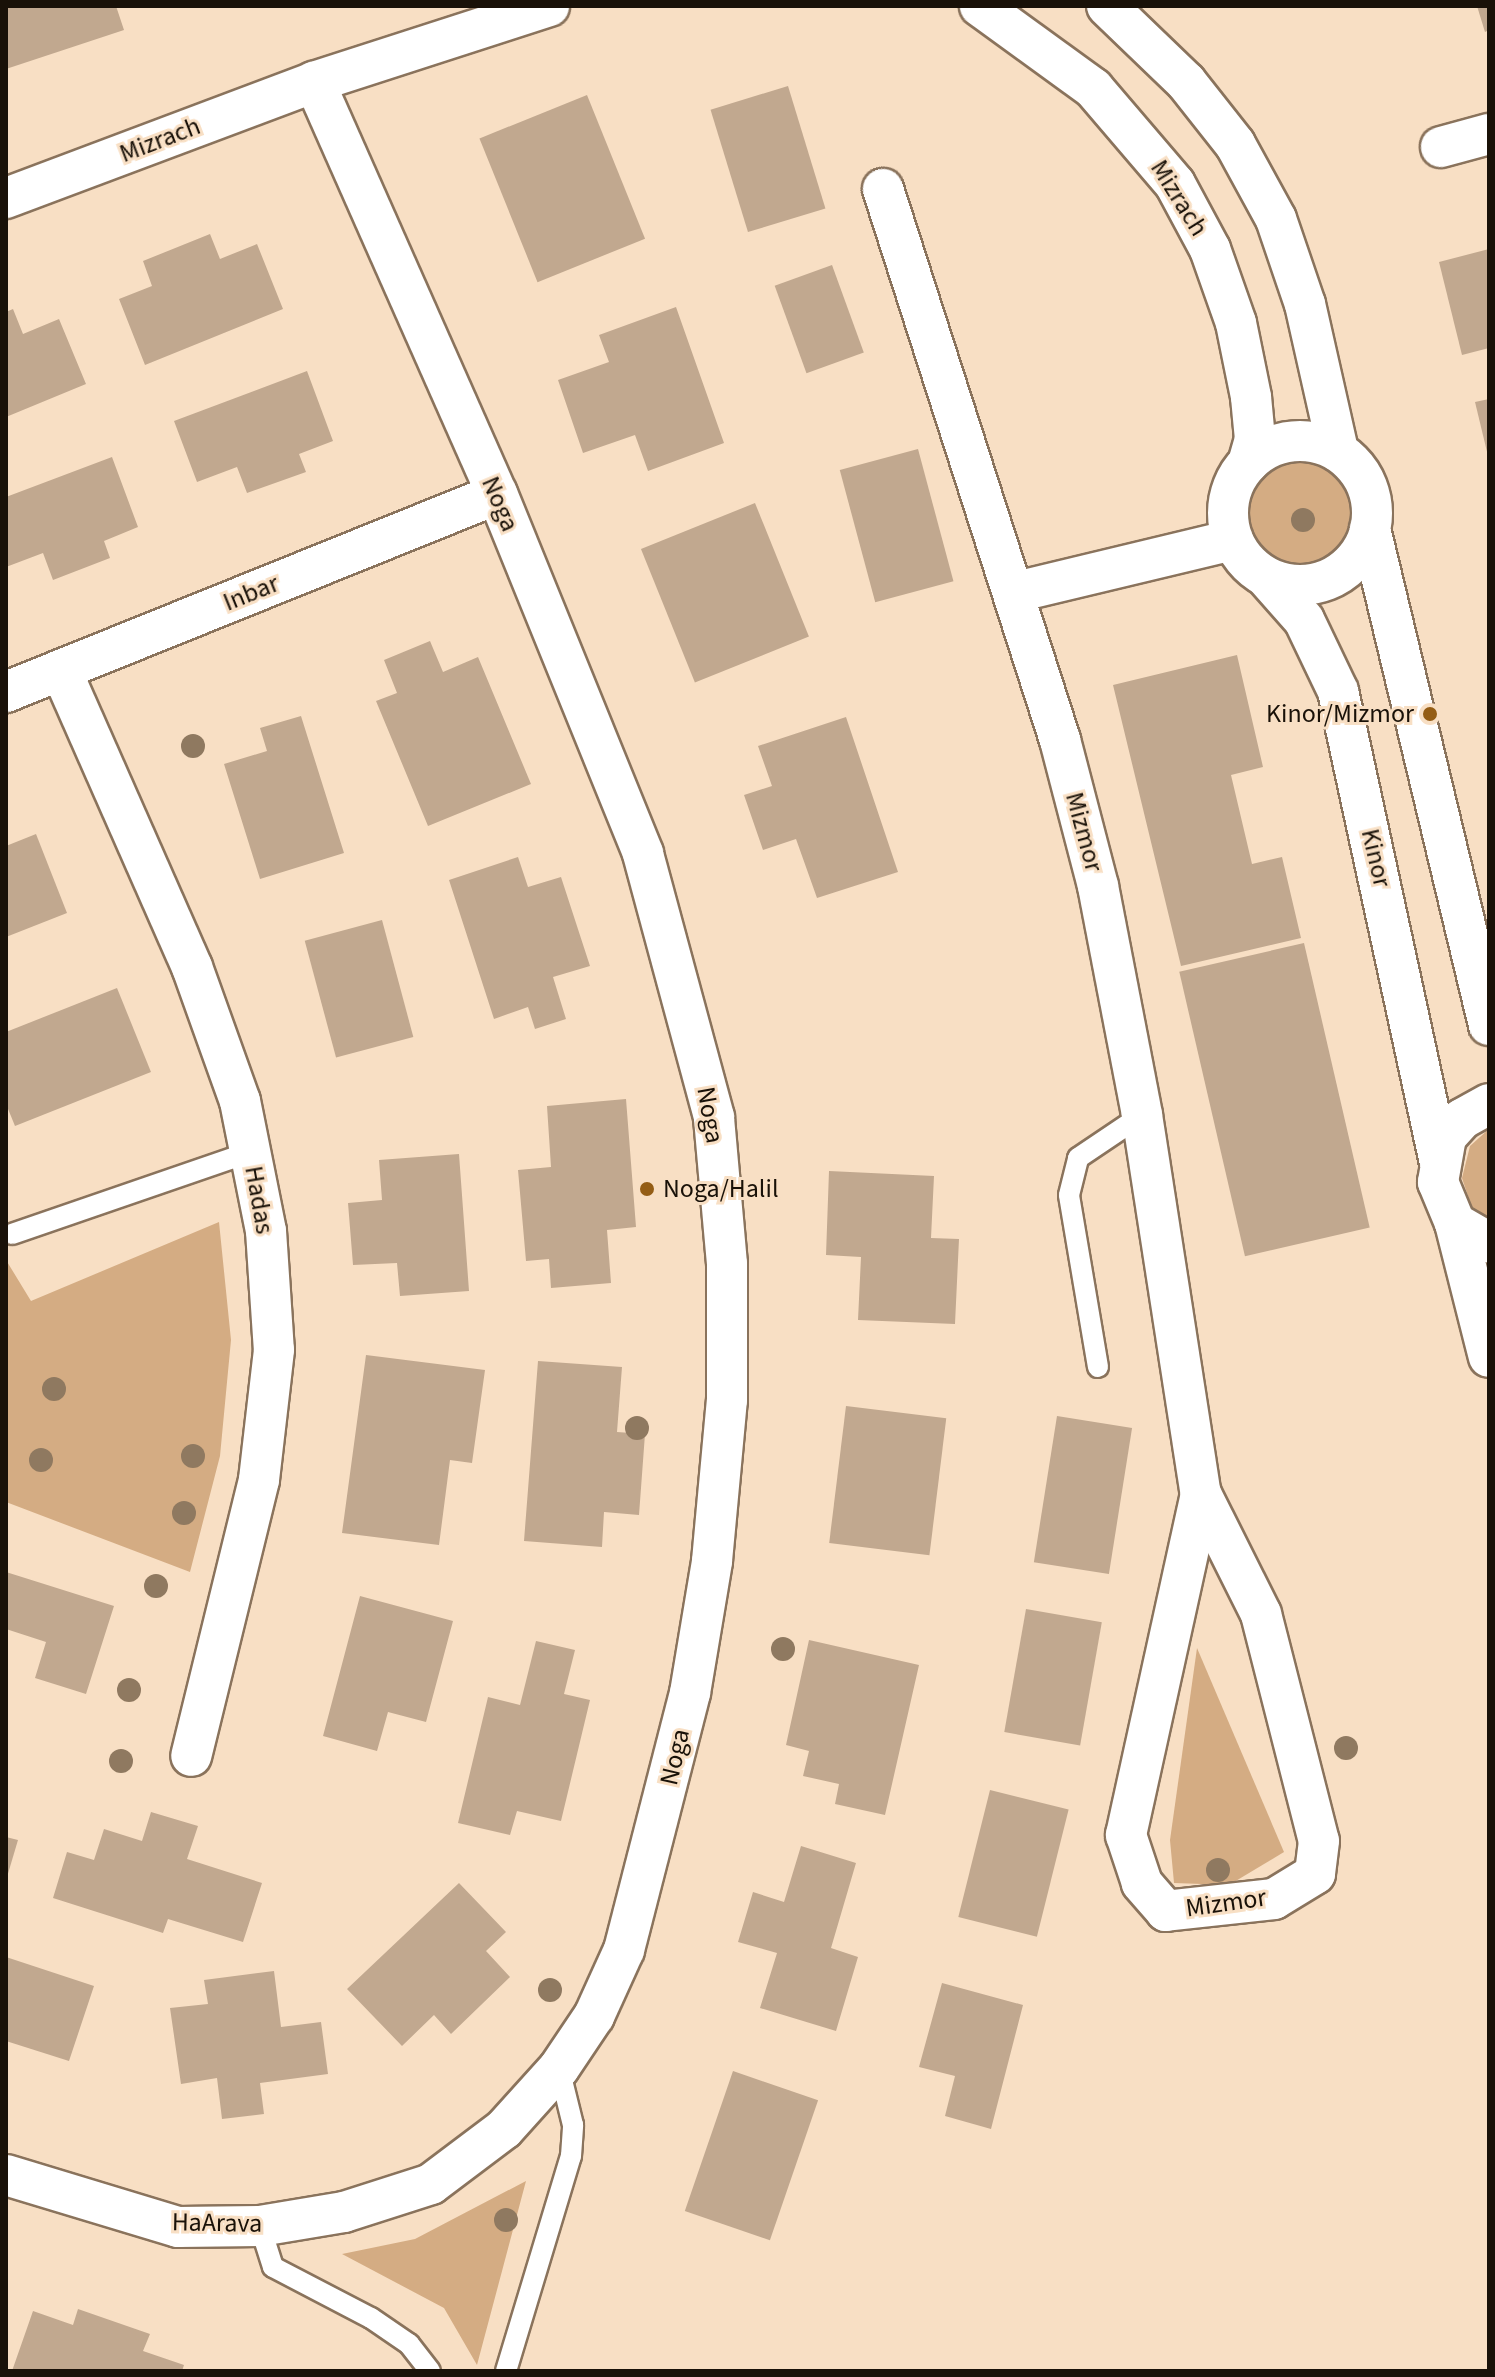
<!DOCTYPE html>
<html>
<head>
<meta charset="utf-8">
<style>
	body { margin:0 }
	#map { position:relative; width:1495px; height:2377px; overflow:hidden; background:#f8dfc4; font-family:"Source Sans 3",sans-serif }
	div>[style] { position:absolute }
	.green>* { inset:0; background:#d4ac83 }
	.round { border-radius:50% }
	.building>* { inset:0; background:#c1a88f; transform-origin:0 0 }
	.roads { filter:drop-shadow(2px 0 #8a735c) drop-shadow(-2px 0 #8a735c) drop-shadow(0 2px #8a735c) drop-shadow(0 -2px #8a735c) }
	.service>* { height:20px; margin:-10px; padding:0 10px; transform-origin:10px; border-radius:10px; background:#fff }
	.minor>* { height:40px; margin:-20px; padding:0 20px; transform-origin:20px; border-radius:20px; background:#fff }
	.minor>.ring { margin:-20px; padding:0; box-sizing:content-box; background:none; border:40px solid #fff; border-radius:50% }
	.trees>* { width:24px; height:24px; margin:-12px; border-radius:50%; background:#8f7960 }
	.dots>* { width:22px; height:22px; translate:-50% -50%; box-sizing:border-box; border:4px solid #f8dfc4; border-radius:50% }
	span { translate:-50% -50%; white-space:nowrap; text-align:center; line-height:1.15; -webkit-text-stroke:6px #f8dfc4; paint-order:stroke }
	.street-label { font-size:26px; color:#191108 }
	.poi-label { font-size:26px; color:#191108 }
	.right { translate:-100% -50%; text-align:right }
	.left { translate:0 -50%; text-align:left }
	.frame { position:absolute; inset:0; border:8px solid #191108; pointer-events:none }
</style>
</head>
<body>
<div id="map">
	<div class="green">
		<i class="round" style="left:1246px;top:459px;width:106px;height:106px"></i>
		<i style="clip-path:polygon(1489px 1129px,1489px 1221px,1472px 1208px,1462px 1178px,1470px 1146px)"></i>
		<i style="clip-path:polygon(219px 1222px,231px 1340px,220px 1456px,190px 1572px,6px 1502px,6px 1260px,31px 1301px)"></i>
		<i style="clip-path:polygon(1197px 1648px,1284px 1852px,1229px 1885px,1174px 1883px,1170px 1840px)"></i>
		<i style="clip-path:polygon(526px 2181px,477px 2365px,444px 2308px,342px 2254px,415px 2239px)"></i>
	</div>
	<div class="building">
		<i style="clip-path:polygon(6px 6px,116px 6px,124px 30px,6px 69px)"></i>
		<i style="clip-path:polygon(1477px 6px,1489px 6px,1489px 30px,1485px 32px)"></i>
		<i style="left:788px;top:86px;width:128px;height:81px;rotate:73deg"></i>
		<i style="left:587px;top:95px;width:155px;height:116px;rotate:68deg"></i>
		<i style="clip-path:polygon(210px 234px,220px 259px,257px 244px,283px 309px,145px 365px,119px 299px,152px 286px,143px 261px)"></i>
		<i style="clip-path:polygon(1489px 249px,1489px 348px,1462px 355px,1439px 262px)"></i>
		<i style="left:832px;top:265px;width:93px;height:61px;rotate:70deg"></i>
		<i style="clip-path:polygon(676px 307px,724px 443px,648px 471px,635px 435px,583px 453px,558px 380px,609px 362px,599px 335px)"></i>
		<i style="clip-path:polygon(13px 309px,23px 334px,59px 319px,86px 384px,6px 417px,6px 312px)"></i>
		<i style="clip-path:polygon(307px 371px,333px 441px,299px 454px,306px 472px,247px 493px,237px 467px,197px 482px,174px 421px)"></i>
		<i style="clip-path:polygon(1489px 399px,1489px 456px,1488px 456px,1475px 402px)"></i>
		<i style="left:918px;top:449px;width:137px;height:81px;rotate:75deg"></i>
		<i style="clip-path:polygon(112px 457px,138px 527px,104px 541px,110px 558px,53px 580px,43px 553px,6px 567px,6px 497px)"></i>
		<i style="left:755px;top:503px;width:144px;height:123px;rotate:68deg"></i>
		<i style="clip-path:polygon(430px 641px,443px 672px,478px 657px,531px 784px,428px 826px,376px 701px,397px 693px,384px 660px)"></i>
		<i style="clip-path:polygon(1237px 655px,1263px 767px,1231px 775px,1252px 864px,1282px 857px,1301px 938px,1181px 966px,1113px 685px)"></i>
		<i style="clip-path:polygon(301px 716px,344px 853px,260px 879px,224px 764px,267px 751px,260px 728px)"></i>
		<i style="clip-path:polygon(846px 717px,898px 872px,817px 898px,796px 839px,763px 850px,744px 795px,772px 786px,758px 746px)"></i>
		<i style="clip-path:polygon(36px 834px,67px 913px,6px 937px,6px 846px)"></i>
		<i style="clip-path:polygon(518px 857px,528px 887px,561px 877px,590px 966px,553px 977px,566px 1019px,535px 1029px,528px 1007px,494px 1019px,449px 880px)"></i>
		<i style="left:382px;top:920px;width:121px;height:80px;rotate:75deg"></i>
		<i style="left:1304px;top:943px;width:292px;height:128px;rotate:77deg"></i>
		<i style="clip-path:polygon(117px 988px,151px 1072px,15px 1126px,6px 1104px,6px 1032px)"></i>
		<i style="clip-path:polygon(626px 1099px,636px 1227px,607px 1230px,611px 1283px,551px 1288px,549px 1259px,526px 1261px,518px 1170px,551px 1167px,547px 1106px)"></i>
		<i style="clip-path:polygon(459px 1154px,469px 1291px,400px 1296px,397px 1263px,353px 1265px,348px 1203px,382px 1200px,379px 1160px)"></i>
		<i style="clip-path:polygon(829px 1171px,934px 1176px,931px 1238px,959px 1239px,955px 1324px,858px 1320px,861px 1257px,826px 1255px)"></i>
		<i style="clip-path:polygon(366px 1355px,485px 1370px,472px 1463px,450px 1460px,439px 1545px,342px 1533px)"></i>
		<i style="clip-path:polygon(538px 1361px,622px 1367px,617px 1432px,645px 1434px,639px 1515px,604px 1512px,602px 1547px,524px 1541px)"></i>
		<i style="left:846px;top:1406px;width:101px;height:138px;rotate:7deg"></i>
		<i style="left:1057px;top:1416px;width:76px;height:148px;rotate:9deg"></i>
		<i style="clip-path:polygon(6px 1572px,114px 1606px,86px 1694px,35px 1678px,46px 1642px,6px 1629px)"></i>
		<i style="clip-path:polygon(360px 1596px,453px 1621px,426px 1722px,388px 1712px,377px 1751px,323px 1736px)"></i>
		<i style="left:1026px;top:1609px;width:77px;height:125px;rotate:10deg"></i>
		<i style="clip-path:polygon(809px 1640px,919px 1665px,885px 1815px,835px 1804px,839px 1784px,803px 1776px,809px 1751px,786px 1745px)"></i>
		<i style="clip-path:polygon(536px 1641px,575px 1650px,564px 1694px,590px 1700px,561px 1821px,517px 1811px,510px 1835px,458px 1823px,488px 1697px,520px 1705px)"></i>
		<i style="left:990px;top:1790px;width:81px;height:131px;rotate:14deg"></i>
		<i style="clip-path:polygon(151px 1812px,198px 1826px,187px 1859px,262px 1883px,243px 1942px,168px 1919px,163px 1933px,53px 1898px,67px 1852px,94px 1860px,104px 1829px,142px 1841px)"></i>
		<i style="clip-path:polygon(6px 1837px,18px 1840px,7px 1877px,6px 1877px)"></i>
		<i style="clip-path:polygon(801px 1846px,856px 1863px,831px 1948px,858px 1957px,836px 2031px,760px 2008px,777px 1953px,738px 1942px,753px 1892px,784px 1902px)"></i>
		<i style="clip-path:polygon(459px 1883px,506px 1932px,486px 1951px,510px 1977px,451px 2034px,434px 2015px,402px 2046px,347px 1989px)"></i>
		<i style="clip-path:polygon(6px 1957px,94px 1986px,69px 2061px,6px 2041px)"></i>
		<i style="clip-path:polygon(274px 1971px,281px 2027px,321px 2022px,328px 2074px,260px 2083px,264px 2114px,222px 2119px,217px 2078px,181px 2084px,170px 2008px,208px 2004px,204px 1980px)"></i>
		<i style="clip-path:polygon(942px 1983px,1023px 2005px,991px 2129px,945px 2116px,955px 2076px,919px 2067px)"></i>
		<i style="left:733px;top:2071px;width:90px;height:148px;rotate:19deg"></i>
		<i style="clip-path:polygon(78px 2309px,150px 2334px,143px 2351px,184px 2365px,182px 2371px,12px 2371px,33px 2311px,73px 2325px)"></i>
	</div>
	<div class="roads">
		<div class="service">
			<i style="left:12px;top:1234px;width:252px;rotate:-19deg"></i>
			<i style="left:1098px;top:1367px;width:174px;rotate:-99.6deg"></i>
			<i style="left:1069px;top:1195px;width:38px;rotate:-76deg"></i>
			<i style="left:1078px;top:1158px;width:77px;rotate:-33.9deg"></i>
			<i style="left:260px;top:2226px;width:43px;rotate:72.4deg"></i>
			<i style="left:273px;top:2267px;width:110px;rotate:27.5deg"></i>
			<i style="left:371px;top:2318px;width:46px;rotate:34.4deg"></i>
			<i style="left:409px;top:2344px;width:34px;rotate:52deg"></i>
			<i style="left:506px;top:2371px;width:225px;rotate:-73.2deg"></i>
			<i style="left:571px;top:2156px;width:31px;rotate:-86deg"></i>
			<i style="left:573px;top:2125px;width:59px;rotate:-103.8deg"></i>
		</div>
		<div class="minor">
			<i style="left:980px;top:6px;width:140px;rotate:36deg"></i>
			<i style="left:1093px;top:88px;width:126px;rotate:49.5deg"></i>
			<i style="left:1175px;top:184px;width:74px;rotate:61.7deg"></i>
			<i style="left:1210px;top:249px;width:78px;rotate:70.6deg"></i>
			<i style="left:1236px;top:323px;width:76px;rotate:78.5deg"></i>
			<i style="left:1251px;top:397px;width:42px;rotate:84.6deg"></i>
			<i style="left:1255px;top:439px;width:25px;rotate:106deg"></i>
			<i style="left:1107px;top:6px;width:110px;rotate:43.9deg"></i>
			<i style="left:1186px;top:82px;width:79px;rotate:51.7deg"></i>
			<i style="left:1235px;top:144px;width:85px;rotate:61.3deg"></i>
			<i style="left:1276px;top:219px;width:90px;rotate:71.2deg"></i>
			<i style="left:1305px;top:304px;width:151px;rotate:77.3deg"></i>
			<i style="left:1441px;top:147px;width:50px;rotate:-15.2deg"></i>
			<i style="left:883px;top:189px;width:579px;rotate:72.19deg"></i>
			<i style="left:1060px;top:740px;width:151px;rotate:75.4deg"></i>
			<i style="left:1098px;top:886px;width:233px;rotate:79.1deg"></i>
			<i style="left:1142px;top:1115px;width:384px;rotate:81.2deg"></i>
			<i style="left:1201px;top:1494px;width:134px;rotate:63.4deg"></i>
			<i style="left:1261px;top:1614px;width:234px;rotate:75.7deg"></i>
			<i style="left:1319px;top:1841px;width:33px;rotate:97deg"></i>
			<i style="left:1315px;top:1874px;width:48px;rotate:148.6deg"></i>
			<i style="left:1274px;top:1899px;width:109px;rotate:173.7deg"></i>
			<i style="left:1166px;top:1911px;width:37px;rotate:-131deg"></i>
			<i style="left:1142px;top:1883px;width:51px;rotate:-108.4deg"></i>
			<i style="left:1126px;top:1835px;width:349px;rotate:-77.6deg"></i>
			<i style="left:6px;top:198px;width:329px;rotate:-20.6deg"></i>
			<i style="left:314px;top:82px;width:247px;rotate:-17.9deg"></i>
			<i class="ring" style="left:1228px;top:441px;width:104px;height:104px"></i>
			<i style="left:1370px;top:529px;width:510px;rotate:76.51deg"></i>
			<i style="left:1266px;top:577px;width:57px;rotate:48.5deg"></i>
			<i style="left:1304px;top:620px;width:79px;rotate:64.4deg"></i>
			<i style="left:1338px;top:691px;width:479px;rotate:77.8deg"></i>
			<i style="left:1016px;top:592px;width:223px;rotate:-13.5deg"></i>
			<i style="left:61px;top:670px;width:325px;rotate:66.2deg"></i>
			<i style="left:192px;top:967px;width:142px;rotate:70.3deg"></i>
			<i style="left:240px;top:1101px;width:133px;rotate:78.7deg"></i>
			<i style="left:266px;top:1231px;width:119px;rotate:86.2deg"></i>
			<i style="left:274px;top:1350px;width:131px;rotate:96.6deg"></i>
			<i style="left:259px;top:1480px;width:284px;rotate:103.8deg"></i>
			<i style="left:6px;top:692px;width:529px;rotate:-21.96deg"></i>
			<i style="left:1489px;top:1104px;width:31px;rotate:151deg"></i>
			<i style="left:1462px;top:1119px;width:24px;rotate:132deg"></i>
			<i style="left:1446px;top:1137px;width:46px;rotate:100.1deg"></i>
			<i style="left:1438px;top:1182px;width:44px;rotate:67.5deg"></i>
			<i style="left:1455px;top:1223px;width:39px;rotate:30deg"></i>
			<i style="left:1455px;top:1223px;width:138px;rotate:75.8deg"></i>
			<i style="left:6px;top:2175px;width:180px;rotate:16.8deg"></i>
			<i style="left:178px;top:2227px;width:82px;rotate:-0.7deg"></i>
			<i style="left:260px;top:2226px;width:85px;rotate:-9.5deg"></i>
			<i style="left:344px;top:2212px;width:91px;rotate:-17.8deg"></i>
			<i style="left:431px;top:2184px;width:91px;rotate:-37deg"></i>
			<i style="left:504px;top:2129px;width:82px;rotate:-48deg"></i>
			<i style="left:559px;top:2068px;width:63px;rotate:-56.1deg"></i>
			<i style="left:594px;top:2016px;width:72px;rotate:-65.6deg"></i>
			<i style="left:624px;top:1950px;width:265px;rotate:-75.6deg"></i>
			<i style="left:690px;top:1693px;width:134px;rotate:-80.5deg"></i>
			<i style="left:712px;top:1561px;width:162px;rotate:-84.7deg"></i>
			<i style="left:727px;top:1400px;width:136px;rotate:-90deg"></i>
			<i style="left:727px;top:1264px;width:148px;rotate:-95.1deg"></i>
			<i style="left:714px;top:1117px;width:273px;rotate:-105.1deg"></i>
			<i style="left:643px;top:853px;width:388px;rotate:-112.1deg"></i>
			<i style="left:497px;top:494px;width:451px;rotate:-113.9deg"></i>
		</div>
	</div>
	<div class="trees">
		<i style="left:1303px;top:520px"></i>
		<i style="left:193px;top:746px"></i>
		<i style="left:54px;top:1389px"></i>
		<i style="left:637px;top:1428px"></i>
		<i style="left:193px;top:1456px"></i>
		<i style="left:41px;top:1460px"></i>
		<i style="left:184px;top:1513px"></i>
		<i style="left:156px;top:1586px"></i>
		<i style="left:783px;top:1649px"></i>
		<i style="left:129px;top:1690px"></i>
		<i style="left:1346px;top:1748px"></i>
		<i style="left:121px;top:1761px"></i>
		<i style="left:1218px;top:1870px"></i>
		<i style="left:550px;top:1990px"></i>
		<i style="left:506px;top:2220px"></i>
	</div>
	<div class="dots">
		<i style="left:1430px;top:714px;background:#945d15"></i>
		<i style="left:647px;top:1189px;background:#945d15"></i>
	</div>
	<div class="street-label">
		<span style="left:160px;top:140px;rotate:-21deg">Mizrach</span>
		<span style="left:1179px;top:198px;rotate:58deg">Mizrach</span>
		<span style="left:500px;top:504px;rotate:67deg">Noga</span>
		<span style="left:251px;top:593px;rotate:-22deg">Inbar</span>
		<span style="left:1084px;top:832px;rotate:75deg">Mizmor</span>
		<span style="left:1376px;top:858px;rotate:77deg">Kinor</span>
		<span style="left:710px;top:1115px;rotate:80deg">Noga</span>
		<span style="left:259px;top:1200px;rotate:80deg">Hadas</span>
		<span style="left:675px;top:1757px;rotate:-77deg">Noga</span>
		<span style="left:1226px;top:1903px;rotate:-8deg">Mizmor</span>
		<span style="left:217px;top:2223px;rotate:1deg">HaArava</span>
	</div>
	<div class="poi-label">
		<span class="right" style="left:1414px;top:714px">Kinor/Mizmor</span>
		<span class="left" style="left:663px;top:1189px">Noga/Halil</span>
	</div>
	<div class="frame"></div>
</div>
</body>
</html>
